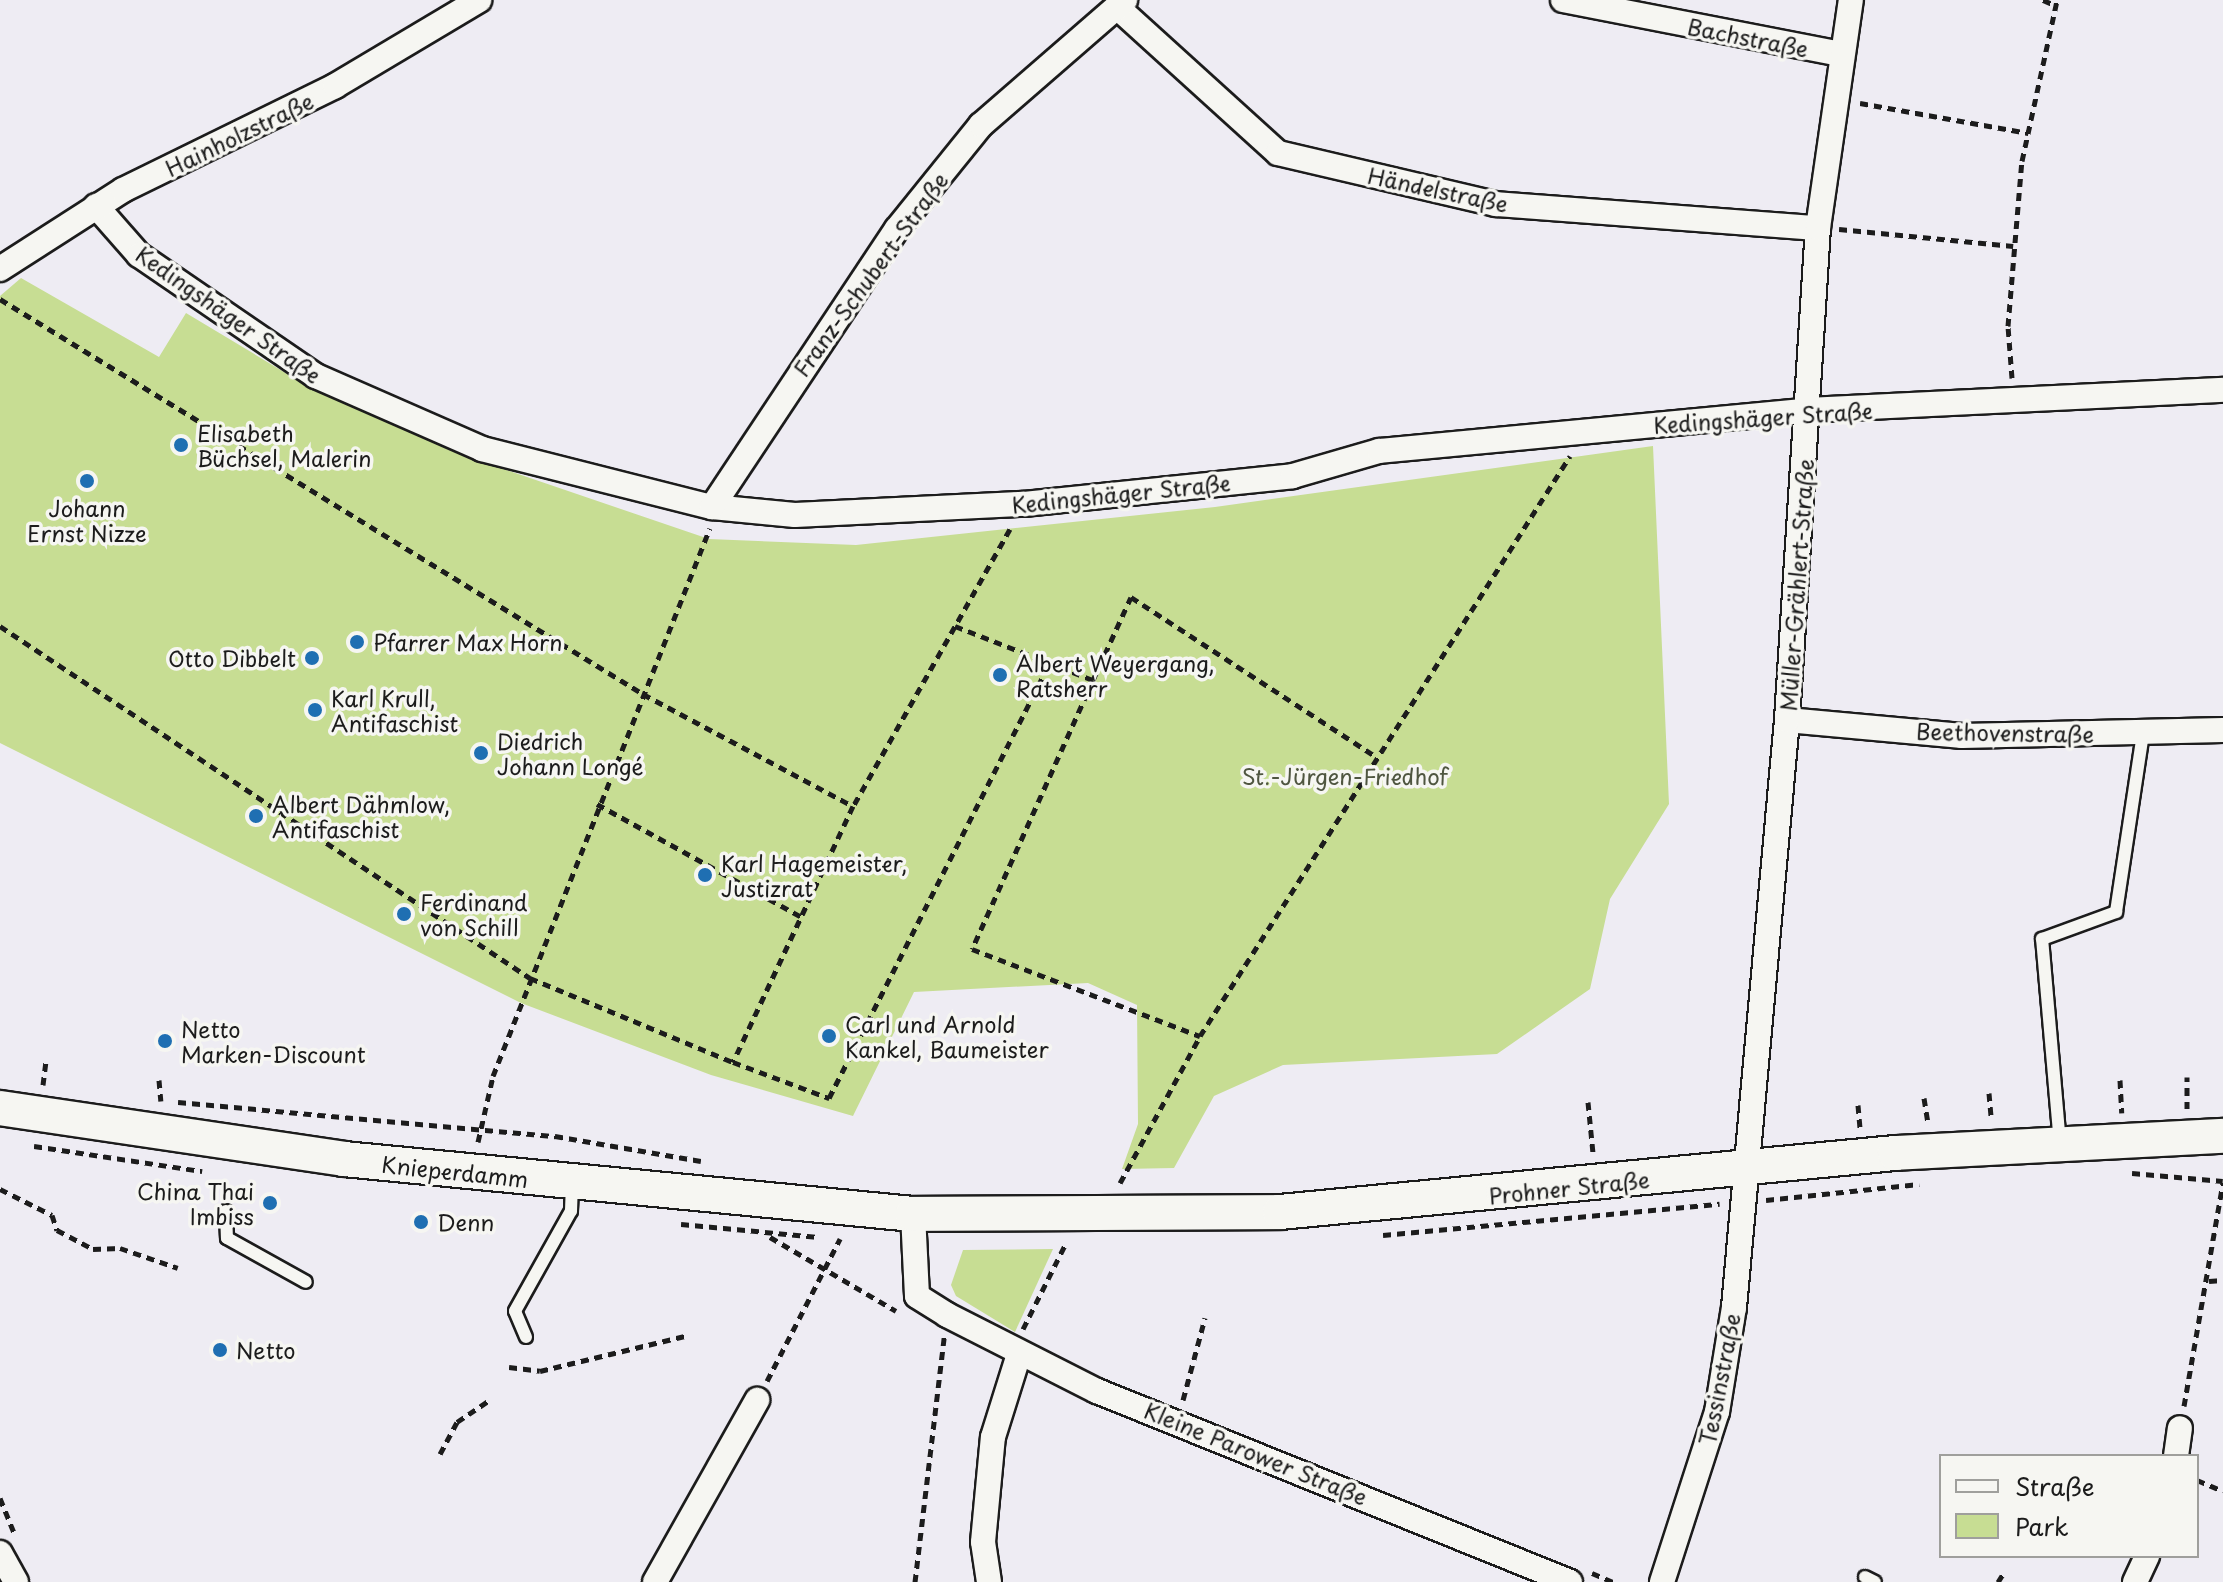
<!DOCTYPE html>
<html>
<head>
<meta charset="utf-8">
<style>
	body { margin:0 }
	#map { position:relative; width:2223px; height:1582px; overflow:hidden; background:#eeecf3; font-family:"Playpen Sans",sans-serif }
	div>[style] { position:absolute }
	.green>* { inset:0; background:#c7dd93 }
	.path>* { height:5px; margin-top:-2.5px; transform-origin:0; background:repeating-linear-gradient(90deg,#1c1c1c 0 8px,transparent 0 14px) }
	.roads { filter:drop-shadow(2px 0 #1c1c1c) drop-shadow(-2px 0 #1c1c1c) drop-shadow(0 2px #1c1c1c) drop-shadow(0 -2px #1c1c1c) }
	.lane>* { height:12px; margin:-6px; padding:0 6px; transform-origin:6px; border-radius:6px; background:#f6f6f2 }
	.street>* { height:24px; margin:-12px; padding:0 12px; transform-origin:12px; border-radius:12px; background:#f6f6f2 }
	.secondary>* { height:34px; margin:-17px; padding:0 17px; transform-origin:17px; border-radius:17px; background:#f6f6f2 }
	.dots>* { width:22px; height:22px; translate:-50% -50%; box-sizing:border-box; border:4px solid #f6f6f2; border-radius:50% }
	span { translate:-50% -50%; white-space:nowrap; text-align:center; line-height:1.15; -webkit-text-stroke:7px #f6f6f2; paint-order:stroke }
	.street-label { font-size:22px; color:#1c1c1c }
	.poi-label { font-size:22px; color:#1c1c1c }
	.left { translate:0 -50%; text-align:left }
	.right { translate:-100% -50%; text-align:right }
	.park-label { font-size:22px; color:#4f5640 }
	.legend { position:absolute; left:1939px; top:1454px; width:260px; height:104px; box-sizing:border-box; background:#f6f6f2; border:2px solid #9f9f9c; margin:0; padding:10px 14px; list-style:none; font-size:24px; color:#1c1c1c }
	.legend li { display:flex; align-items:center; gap:16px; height:40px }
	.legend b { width:40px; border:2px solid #9f9f9c }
</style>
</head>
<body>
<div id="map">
	<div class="green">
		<i style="clip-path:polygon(21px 278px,159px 357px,186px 313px,309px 387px,477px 460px,709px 539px,856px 545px,1215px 507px,1653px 446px,1669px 804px,1610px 899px,1590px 989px,1497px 1054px,1283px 1065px,1214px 1096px,1174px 1168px,1122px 1169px,1138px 1124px,1137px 1005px,1088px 983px,914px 992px,853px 1116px,711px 1075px,521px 1003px,0 743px,0 296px)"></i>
		<i style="clip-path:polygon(1053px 1249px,1015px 1332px,956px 1296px,951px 1285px,963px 1250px)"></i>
	</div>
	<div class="path">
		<i style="left:2043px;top:0;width:13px;rotate:23deg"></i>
		<i style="left:1860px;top:103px;width:171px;rotate:10.1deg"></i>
		<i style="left:1839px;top:229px;width:175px;rotate:5.6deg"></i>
		<i style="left:0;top:299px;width:755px;rotate:31.56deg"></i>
		<i style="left:643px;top:694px;width:238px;rotate:28.1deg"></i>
		<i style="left:2012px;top:378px;width:52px;rotate:-94.4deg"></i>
		<i style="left:2008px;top:326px;width:166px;rotate:-85.2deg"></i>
		<i style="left:2022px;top:161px;width:165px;rotate:-77.7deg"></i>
		<i style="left:1010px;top:529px;width:318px;rotate:119.5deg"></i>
		<i style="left:853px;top:806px;width:283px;rotate:115.1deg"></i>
		<i style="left:733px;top:1062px;width:103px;rotate:20.6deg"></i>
		<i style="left:829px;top:1098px;width:488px;rotate:-63.1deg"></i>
		<i style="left:0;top:626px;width:636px;rotate:33.59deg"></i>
		<i style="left:530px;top:978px;width:220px;rotate:22.5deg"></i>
		<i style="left:955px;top:626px;width:148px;rotate:21.4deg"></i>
		<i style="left:1093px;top:680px;width:91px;rotate:-65.4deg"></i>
		<i style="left:1131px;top:597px;width:291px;rotate:33.1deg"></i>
		<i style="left:1093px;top:680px;width:295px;rotate:114.2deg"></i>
		<i style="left:972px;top:949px;width:244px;rotate:20.9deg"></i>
		<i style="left:1200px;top:1036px;width:688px;rotate:-57.46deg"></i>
		<i style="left:597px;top:804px;width:234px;rotate:28.9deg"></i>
		<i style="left:159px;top:1080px;width:21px;rotate:85deg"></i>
		<i style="left:2120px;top:1080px;width:33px;rotate:87deg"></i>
		<i style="left:43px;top:1085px;width:24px;rotate:-83deg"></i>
		<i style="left:1989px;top:1093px;width:25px;rotate:85deg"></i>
		<i style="left:1924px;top:1098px;width:26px;rotate:81deg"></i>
		<i style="left:178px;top:1102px;width:379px;rotate:5.2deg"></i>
		<i style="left:555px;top:1136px;width:148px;rotate:9.7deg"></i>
		<i style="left:1588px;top:1102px;width:51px;rotate:84.4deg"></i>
		<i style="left:1858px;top:1105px;width:23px;rotate:85deg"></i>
		<i style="left:2187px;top:1109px;width:32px;rotate:-90deg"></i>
		<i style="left:478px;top:1142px;width:68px;rotate:-77.2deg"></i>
		<i style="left:493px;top:1076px;width:589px;rotate:-68.4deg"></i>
		<i style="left:34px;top:1146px;width:170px;rotate:8.5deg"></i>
		<i style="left:2132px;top:1173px;width:91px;rotate:5deg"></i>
		<i style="left:1120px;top:1183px;width:167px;rotate:-61.4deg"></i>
		<i style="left:0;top:1189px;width:58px;rotate:26.6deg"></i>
		<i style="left:52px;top:1215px;width:16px;rotate:72deg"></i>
		<i style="left:57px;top:1230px;width:41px;rotate:27.8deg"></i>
		<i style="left:93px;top:1249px;width:27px;rotate:-2deg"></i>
		<i style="left:120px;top:1248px;width:61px;rotate:19deg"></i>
		<i style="left:1766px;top:1200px;width:154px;rotate:-6deg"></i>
		<i style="left:681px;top:1224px;width:138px;rotate:5.4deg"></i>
		<i style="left:1383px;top:1235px;width:338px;rotate:-5.3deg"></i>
		<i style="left:770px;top:1237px;width:146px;rotate:30.4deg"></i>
		<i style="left:2209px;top:1281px;width:14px;rotate:-4deg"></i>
		<i style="left:1023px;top:1329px;width:96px;rotate:-63.4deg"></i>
		<i style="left:509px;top:1367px;width:31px;rotate:7deg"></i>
		<i style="left:540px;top:1371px;width:149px;rotate:-13.6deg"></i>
		<i style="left:767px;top:1381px;width:160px;rotate:-62.8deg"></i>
		<i style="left:1183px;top:1400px;width:85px;rotate:-75deg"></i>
		<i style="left:2184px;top:1406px;width:227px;rotate:-80.1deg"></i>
		<i style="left:440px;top:1454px;width:36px;rotate:-62deg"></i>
		<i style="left:457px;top:1422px;width:40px;rotate:-34deg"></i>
		<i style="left:2197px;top:1480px;width:28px;rotate:23deg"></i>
		<i style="left:0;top:1498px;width:37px;rotate:68deg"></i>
		<i style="left:1592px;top:1573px;width:23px;rotate:23deg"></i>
		<i style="left:915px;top:1582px;width:247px;rotate:-83.2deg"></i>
		<i style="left:1998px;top:1582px;width:9px;rotate:-58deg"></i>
	</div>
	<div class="roads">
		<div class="lane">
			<i style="left:2060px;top:1144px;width:206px;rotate:-95deg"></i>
			<i style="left:2042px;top:939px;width:79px;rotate:-20deg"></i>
			<i style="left:2116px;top:912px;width:180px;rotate:-81.4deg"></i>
			<i style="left:226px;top:1211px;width:27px;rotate:88deg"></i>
			<i style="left:227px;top:1238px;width:90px;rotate:29.1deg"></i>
			<i style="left:526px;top:1337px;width:28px;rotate:-113deg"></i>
			<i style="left:515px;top:1311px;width:115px;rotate:-60.8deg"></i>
			<i style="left:571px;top:1211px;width:26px;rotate:-88deg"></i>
			<i style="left:1865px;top:1577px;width:11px;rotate:27deg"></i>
		</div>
		<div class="street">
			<i style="left:1563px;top:0;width:282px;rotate:11deg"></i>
			<i style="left:1117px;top:7px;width:217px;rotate:42.2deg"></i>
			<i style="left:1278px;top:153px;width:224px;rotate:13.2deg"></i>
			<i style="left:1496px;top:204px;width:323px;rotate:4.3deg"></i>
			<i style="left:96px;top:206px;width:65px;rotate:48.7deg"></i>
			<i style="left:139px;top:255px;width:214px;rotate:34.4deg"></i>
			<i style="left:316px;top:376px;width:181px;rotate:23.7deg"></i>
			<i style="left:482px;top:449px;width:237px;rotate:14.2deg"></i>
			<i style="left:712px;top:507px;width:83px;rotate:5.5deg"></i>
			<i style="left:795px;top:515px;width:229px;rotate:-2.8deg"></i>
			<i style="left:1024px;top:504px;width:270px;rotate:-5.9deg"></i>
			<i style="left:1293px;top:476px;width:90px;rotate:-16.2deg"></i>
			<i style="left:1379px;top:451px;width:432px;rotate:-5.4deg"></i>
			<i style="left:1809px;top:410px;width:414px;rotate:-2.8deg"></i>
			<i style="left:0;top:269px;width:146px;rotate:-32.7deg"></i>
			<i style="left:123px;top:190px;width:236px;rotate:-26.1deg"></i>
			<i style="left:335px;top:86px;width:168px;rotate:-30.8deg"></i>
			<i style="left:712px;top:507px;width:334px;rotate:-56.4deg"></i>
			<i style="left:897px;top:229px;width:134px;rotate:-51.1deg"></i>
			<i style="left:981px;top:125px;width:191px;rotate:-41deg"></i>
			<i style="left:1787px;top:720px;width:176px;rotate:5.2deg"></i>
			<i style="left:1962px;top:736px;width:261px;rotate:-1.3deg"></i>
			<i style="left:913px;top:1214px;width:82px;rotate:87.2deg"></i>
			<i style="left:917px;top:1296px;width:36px;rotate:32deg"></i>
			<i style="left:947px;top:1315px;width:168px;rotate:26.9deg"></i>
			<i style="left:1097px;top:1391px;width:510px;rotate:21.99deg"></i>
			<i style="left:2176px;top:1456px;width:28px;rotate:-82deg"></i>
			<i style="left:0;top:1553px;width:33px;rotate:61deg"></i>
			<i style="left:655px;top:1582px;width:209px;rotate:-60.7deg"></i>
			<i style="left:989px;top:1582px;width:40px;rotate:-98.5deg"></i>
			<i style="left:983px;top:1542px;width:105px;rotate:-84.6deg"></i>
			<i style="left:993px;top:1437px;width:87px;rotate:-72.6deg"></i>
			<i style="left:1662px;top:1582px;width:179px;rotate:-72.1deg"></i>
			<i style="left:1717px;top:1412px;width:106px;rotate:-80.8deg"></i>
			<i style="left:1734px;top:1307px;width:589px;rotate:-84.84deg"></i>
			<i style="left:1787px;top:720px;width:493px;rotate:-86.4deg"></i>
			<i style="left:1818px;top:228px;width:230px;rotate:-81.8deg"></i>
			<i style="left:2135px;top:1582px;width:29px;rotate:-65deg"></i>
		</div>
		<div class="secondary">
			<i style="left:0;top:1108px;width:348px;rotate:8.4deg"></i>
			<i style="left:344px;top:1159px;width:572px;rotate:5.52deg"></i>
			<i style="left:913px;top:1214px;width:367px;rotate:-0.3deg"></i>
			<i style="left:1280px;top:1212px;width:618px;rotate:-5.48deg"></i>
			<i style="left:1895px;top:1153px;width:328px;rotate:-3deg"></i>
		</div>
	</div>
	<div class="dots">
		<i style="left:181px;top:445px;background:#1f6fb2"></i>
		<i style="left:87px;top:481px;background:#1f6fb2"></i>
		<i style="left:357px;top:642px;background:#1f6fb2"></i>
		<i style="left:312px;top:658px;background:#1f6fb2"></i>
		<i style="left:1000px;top:675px;background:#1f6fb2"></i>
		<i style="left:315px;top:710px;background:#1f6fb2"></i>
		<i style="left:481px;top:753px;background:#1f6fb2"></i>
		<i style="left:256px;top:816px;background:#1f6fb2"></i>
		<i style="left:705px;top:875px;background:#1f6fb2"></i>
		<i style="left:404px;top:914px;background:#1f6fb2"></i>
		<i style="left:829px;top:1036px;background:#1f6fb2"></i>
		<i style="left:165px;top:1041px;background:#1f6fb2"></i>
		<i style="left:270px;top:1203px;background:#1f6fb2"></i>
		<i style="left:421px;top:1222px;background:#1f6fb2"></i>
		<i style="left:220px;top:1350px;background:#1f6fb2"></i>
	</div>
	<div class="street-label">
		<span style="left:1748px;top:37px;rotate:11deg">Bachstraße</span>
		<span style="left:239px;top:134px;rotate:-26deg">Hainholzstraße</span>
		<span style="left:1438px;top:189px;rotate:12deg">Händelstraße</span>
		<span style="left:870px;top:274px;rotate:-54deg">Franz-Schubert-Straße</span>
		<span style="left:229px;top:314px;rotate:35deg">Kedingshäger Straße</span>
		<span style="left:1763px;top:417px;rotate:-4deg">Kedingshäger Straße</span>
		<span style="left:1121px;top:493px;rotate:-6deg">Kedingshäger Straße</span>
		<span style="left:1796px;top:585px;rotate:-86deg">Müller-Grählert-Straße</span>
		<span style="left:2005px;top:732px;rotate:1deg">Beethovenstraße</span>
		<span style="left:455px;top:1171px;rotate:6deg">Knieperdamm</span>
		<span style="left:1569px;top:1187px;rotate:-6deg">Prohner Straße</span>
		<span style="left:1719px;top:1379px;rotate:-79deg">Tessinstraße</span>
		<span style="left:1256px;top:1453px;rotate:22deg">Kleine Parower Straße</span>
	</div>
	<div class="poi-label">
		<span class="left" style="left:197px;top:445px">Elisabeth<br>Büchsel, Malerin</span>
		<span style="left:87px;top:520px">Johann<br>Ernst Nizze</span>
		<span class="left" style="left:373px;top:642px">Pfarrer Max Horn</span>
		<span class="right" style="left:296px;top:658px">Otto Dibbelt</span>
		<span class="left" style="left:1016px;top:675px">Albert Weyergang,<br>Ratsherr</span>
		<span class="left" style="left:331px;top:710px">Karl Krull,<br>Antifaschist</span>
		<span class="left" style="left:497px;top:753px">Diedrich<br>Johann Longé</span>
		<span class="left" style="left:272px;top:816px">Albert Dähmlow,<br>Antifaschist</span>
		<span class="left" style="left:721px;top:875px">Karl Hagemeister,<br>Justizrat</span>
		<span class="left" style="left:420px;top:914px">Ferdinand<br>von Schill</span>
		<span class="left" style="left:845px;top:1036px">Carl und Arnold<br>Kankel, Baumeister</span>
		<span class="left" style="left:181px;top:1041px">Netto<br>Marken-Discount</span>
		<span class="right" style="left:254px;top:1203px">China Thai<br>Imbiss</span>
		<span class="left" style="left:437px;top:1222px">Denn</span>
		<span class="left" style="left:236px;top:1350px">Netto</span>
	</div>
	<div class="park-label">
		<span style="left:1345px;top:776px">St.-Jürgen-Friedhof</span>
	</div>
	<ul class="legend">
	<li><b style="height:10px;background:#f6f6f2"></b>Straße</li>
	<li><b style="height:22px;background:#c7dd93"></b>Park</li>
	</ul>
</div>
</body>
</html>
